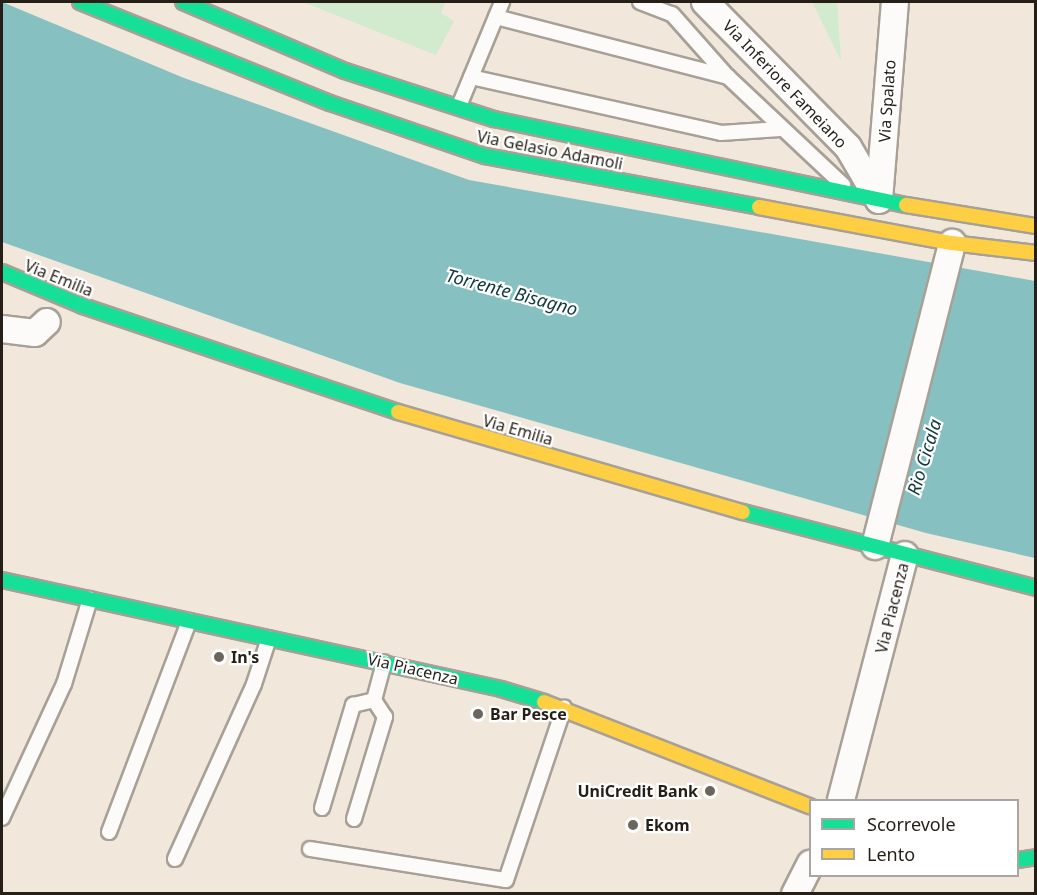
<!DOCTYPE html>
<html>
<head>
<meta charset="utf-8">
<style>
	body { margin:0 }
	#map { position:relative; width:1037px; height:895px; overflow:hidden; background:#f1e7db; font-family:"Noto Sans",sans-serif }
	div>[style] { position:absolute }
	.green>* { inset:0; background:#d2eace }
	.water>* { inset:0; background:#87c0c0 }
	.roads { filter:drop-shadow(2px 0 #a7a096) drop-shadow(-2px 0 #a7a096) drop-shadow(0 2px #a7a096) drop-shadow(0 -2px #a7a096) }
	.lane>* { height:14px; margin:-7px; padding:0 7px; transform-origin:7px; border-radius:7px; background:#fdfbfa }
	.street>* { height:26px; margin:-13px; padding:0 13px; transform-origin:13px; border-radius:13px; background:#fdfbfa }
	.fast>* { height:14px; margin:-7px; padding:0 7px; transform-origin:7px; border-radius:7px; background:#16e098 }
	.slow>* { height:14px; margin:-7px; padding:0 7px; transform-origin:7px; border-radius:7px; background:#ffcf43 }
	.dots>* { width:16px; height:16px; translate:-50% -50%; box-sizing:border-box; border:3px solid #fff; border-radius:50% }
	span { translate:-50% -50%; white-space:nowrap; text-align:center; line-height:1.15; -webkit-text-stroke:4.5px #fff; paint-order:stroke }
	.street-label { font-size:16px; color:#251f17 }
	.poi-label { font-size:16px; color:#251f17; font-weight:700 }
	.left { translate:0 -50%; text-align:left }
	.right { translate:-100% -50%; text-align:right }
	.water-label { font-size:18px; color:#0f393b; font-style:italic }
	.frame { position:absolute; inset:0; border:3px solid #251f17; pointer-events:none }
	.legend { position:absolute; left:809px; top:799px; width:210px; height:78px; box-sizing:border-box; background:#fff; border:2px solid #a8a5a2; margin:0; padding:8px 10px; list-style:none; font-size:18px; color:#251f17 }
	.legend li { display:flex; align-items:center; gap:12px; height:30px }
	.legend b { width:30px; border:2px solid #a8a5a2 }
</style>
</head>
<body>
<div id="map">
	<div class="green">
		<i style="clip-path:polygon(303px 2px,445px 2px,441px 13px,454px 21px,436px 55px)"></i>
		<i style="clip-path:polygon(812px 2px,837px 2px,841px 61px)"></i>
	</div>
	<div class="water">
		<i style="clip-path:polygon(2px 2px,184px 78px,469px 180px,1035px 281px,1035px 558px,926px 533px,400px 383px,2px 242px)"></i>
	</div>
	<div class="roads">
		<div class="lane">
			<i style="left:640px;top:2px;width:34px;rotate:21deg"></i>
			<i style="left:672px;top:14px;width:84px;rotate:48.4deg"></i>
			<i style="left:728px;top:77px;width:158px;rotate:43.2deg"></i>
			<i style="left:496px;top:17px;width:240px;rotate:14.5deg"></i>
			<i style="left:471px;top:77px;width:256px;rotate:12.6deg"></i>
			<i style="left:721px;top:133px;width:59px;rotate:-3.9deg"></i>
			<i style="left:459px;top:106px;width:113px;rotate:-67.5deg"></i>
			<i style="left:322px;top:808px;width:108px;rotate:-73.2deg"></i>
			<i style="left:353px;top:705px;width:22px;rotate:-13deg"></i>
			<i style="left:2px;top:818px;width:148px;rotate:-65.2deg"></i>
			<i style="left:64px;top:684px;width:89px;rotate:-73deg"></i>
			<i style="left:354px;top:819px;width:107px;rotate:-73.1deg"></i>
			<i style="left:385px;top:717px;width:20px;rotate:-123deg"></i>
			<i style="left:374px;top:700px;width:39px;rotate:-75deg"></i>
			<i style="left:109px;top:832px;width:226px;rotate:-69.2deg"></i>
			<i style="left:310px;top:849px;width:198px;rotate:9deg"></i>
			<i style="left:506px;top:880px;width:182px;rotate:-71.4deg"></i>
			<i style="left:175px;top:859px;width:192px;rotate:-65.7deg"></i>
			<i style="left:254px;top:684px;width:48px;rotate:-71.9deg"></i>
		</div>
		<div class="street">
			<i style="left:705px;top:2px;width:204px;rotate:45.4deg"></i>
			<i style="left:848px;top:147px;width:61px;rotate:59.7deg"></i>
			<i style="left:879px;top:200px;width:199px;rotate:-85.4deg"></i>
			<i style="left:2px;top:329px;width:33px;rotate:7deg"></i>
			<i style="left:35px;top:333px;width:16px;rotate:-43deg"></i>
			<i style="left:875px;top:546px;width:313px;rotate:-75.7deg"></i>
			<i style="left:841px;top:800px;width:253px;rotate:-75.4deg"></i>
			<i style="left:795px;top:894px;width:34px;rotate:-63deg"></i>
		</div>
		<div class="fast">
			<i style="left:80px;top:2px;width:270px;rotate:22deg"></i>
			<i style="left:330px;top:103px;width:164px;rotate:18.9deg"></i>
			<i style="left:485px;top:156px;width:279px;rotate:10.5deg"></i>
			<i style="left:183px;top:2px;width:176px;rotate:23.1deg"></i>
			<i style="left:345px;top:71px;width:157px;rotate:17.9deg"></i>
			<i style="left:494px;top:119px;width:421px;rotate:11.8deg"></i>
			<i style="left:2px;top:272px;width:88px;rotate:22.8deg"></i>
			<i style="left:83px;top:306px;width:332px;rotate:18.6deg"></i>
			<i style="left:743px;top:512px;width:303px;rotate:14.5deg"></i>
			<i style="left:2px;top:580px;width:511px;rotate:12.32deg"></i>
			<i style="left:501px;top:689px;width:45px;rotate:16.8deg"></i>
			<i style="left:1018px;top:860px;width:18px;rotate:-9deg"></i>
		</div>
		<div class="slow">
			<i style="left:906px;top:205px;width:132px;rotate:9.2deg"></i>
			<i style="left:759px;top:207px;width:196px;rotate:10.6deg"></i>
			<i style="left:952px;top:243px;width:85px;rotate:6.8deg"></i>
			<i style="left:398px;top:412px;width:359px;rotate:16.2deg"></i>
			<i style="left:544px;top:702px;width:286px;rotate:21.4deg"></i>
		</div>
	</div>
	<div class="dots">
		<i style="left:219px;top:657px;background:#6c655c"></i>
		<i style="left:478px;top:714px;background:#6c655c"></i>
		<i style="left:710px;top:791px;background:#6c655c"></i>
		<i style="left:633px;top:825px;background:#6c655c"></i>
	</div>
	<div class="street-label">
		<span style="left:785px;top:84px;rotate:46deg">Via Inferiore Fameiano</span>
		<span style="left:887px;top:101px;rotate:-86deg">Via Spalato</span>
		<span style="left:550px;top:150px;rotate:11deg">Via Gelasio Adamoli</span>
		<span style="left:59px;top:278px;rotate:22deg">Via Emilia</span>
		<span style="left:518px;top:430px;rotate:16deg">Via Emilia</span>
		<span style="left:892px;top:608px;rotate:-76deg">Via Piacenza</span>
		<span style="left:413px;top:669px;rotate:13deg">Via Piacenza</span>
	</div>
	<div class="poi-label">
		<span class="left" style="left:231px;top:657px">In's</span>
		<span class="left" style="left:490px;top:714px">Bar Pesce</span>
		<span class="right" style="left:698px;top:791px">UniCredit Bank</span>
		<span class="left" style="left:645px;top:825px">Ekom</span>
	</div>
	<div class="water-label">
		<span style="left:512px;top:292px;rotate:15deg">Torrente Bisagno</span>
		<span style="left:924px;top:457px;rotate:-73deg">Rio Cicala</span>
	</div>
	<div class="frame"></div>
	<ul class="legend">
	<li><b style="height:8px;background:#16e098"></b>Scorrevole</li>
	<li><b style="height:8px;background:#ffcf43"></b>Lento</li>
	</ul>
</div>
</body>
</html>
